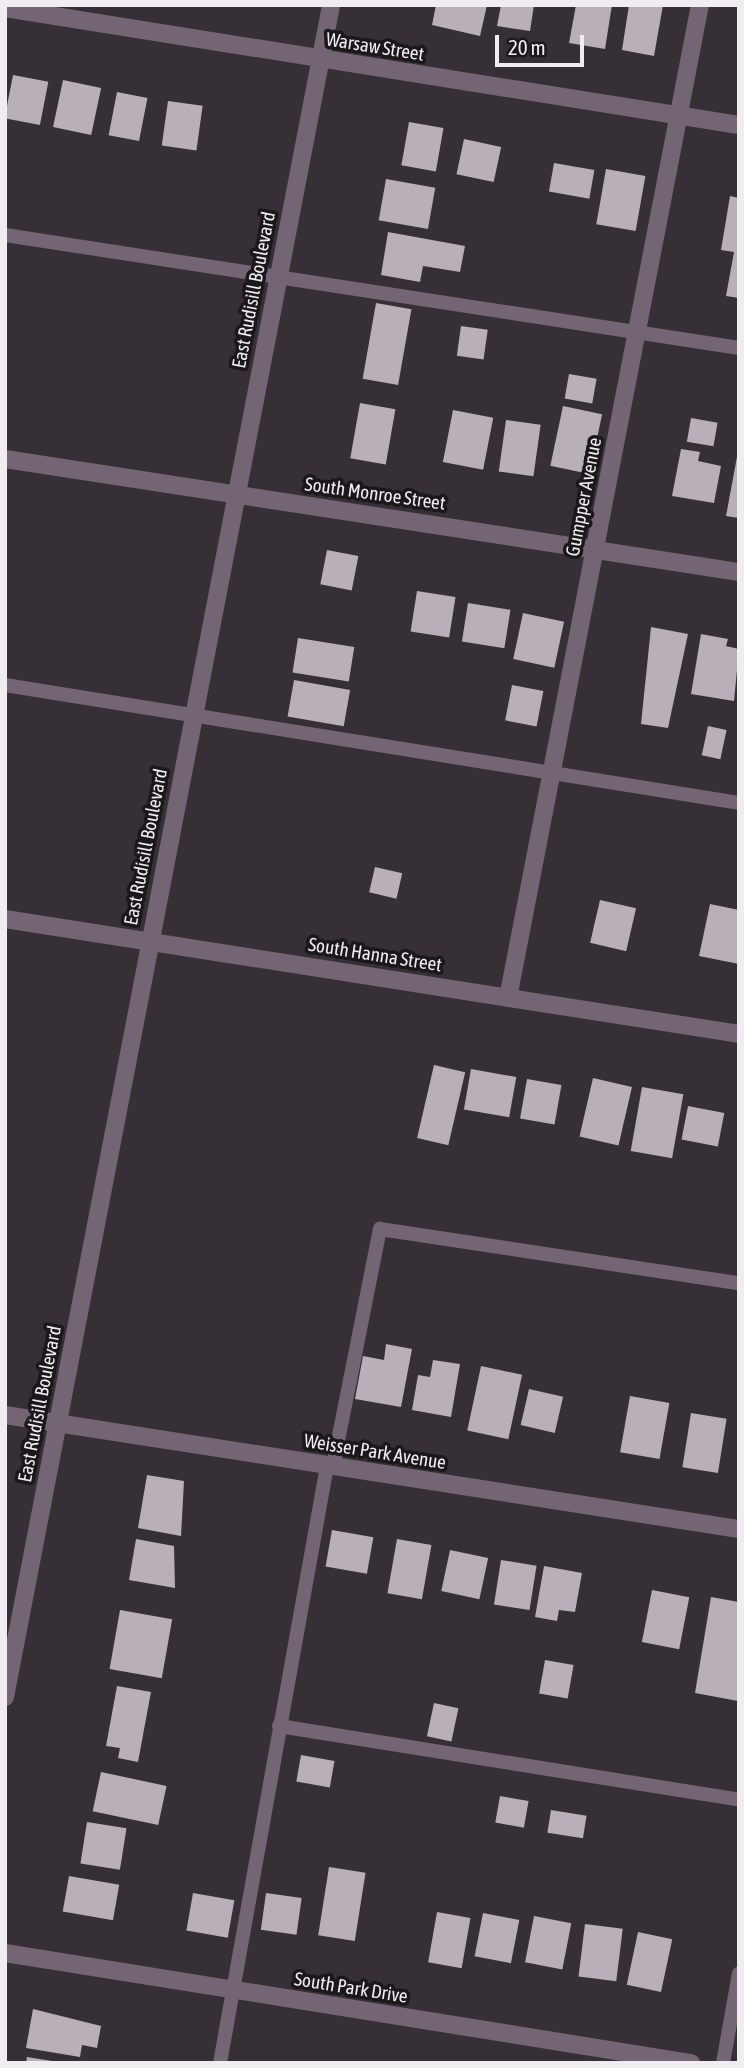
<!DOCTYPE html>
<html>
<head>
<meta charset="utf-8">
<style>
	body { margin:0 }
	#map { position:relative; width:744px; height:2068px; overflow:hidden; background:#362f36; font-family:"Asap Condensed",sans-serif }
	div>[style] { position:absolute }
	.building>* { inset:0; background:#b8afb9; transform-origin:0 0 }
	.lane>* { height:14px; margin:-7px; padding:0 7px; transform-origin:7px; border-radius:7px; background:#736574 }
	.street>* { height:18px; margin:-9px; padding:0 9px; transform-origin:9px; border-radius:9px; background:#736574 }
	span { translate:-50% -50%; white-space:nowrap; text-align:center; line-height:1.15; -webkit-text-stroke:7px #1b181c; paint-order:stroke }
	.street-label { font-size:19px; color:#f0ecf1 }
	.frame { position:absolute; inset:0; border:7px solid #f0ecf1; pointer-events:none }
	.scale { position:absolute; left:495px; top:35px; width:89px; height:32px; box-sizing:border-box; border:4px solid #f0ecf1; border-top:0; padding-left:9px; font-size:21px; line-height:24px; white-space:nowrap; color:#f0ecf1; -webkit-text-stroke:5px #1b181c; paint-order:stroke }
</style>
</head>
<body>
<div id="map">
	<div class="building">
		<i style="clip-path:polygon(436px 5px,487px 5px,480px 36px,432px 25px)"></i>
		<i style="clip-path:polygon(501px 5px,534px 5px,530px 31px,497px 26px)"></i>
		<i style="clip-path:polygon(576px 5px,612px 5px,605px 49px,569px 43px)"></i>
		<i style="clip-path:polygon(629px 5px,663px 5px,654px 56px,622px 50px)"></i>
		<i style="left:13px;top:75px;width:36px;height:44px;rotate:11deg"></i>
		<i style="left:63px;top:80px;width:39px;height:48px;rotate:12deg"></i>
		<i style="left:117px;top:92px;width:31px;height:44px;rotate:11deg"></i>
		<i style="left:168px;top:101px;width:35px;height:45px;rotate:8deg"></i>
		<i style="left:409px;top:122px;width:35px;height:44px;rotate:10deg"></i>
		<i style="left:464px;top:139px;width:38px;height:36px;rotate:12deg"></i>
		<i style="left:554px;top:163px;width:41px;height:29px;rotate:10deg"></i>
		<i style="left:606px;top:169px;width:40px;height:56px;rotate:10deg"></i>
		<i style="left:386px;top:179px;width:50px;height:42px;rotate:10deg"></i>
		<i style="clip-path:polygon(730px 196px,739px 198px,739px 298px,726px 296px,734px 252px,721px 250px)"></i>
		<i style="clip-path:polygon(388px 232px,465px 246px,460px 272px,423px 266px,420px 282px,381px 275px)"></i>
		<i style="left:376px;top:303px;width:36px;height:77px;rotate:10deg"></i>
		<i style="left:461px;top:326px;width:27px;height:30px;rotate:8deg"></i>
		<i style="left:569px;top:374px;width:28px;height:25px;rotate:10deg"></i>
		<i style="left:360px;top:403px;width:36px;height:56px;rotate:10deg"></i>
		<i style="left:563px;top:406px;width:40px;height:61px;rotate:12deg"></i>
		<i style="left:453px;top:410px;width:41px;height:53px;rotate:11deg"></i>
		<i style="left:691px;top:418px;width:27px;height:24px;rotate:10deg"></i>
		<i style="left:506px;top:420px;width:35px;height:52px;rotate:8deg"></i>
		<i style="clip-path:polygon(739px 446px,739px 518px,726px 516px)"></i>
		<i style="clip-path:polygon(681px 449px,700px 452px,698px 461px,721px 466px,714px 503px,672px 496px)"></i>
		<i style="left:327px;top:550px;width:32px;height:35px;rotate:11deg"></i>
		<i style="left:417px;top:591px;width:39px;height:41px;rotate:9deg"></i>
		<i style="left:468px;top:603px;width:43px;height:39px;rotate:9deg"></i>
		<i style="left:523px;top:613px;width:42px;height:47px;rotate:12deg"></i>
		<i style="clip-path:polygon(651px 627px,688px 634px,668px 728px,641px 724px)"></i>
		<i style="clip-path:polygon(701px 634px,728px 639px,726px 646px,739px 649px,734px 701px,691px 694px)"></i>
		<i style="left:298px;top:638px;width:57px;height:35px;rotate:9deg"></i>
		<i style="left:294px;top:680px;width:57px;height:37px;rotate:10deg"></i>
		<i style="left:512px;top:685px;width:32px;height:36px;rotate:11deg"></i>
		<i style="left:708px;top:726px;width:19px;height:30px;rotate:12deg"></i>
		<i style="left:375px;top:867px;width:28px;height:26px;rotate:13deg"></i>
		<i style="left:600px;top:900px;width:37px;height:44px;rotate:13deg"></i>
		<i style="clip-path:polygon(710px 904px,739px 910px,739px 964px,699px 956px)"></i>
		<i style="left:434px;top:1065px;width:32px;height:75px;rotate:13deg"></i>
		<i style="left:471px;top:1069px;width:46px;height:41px;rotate:10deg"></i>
		<i style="left:593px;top:1078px;width:40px;height:60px;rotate:13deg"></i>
		<i style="left:527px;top:1079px;width:35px;height:40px;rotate:10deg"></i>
		<i style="left:642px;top:1087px;width:42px;height:65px;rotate:10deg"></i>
		<i style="left:688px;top:1106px;width:37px;height:34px;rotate:11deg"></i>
		<i style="clip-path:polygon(386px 1344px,412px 1349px,401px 1407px,355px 1399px,363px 1356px,384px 1360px)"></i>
		<i style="clip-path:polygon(433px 1360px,460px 1364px,451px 1417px,412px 1410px,418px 1375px,430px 1377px)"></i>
		<i style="left:481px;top:1366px;width:42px;height:66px;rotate:12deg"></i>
		<i style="left:529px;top:1389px;width:35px;height:37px;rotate:13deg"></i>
		<i style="left:630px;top:1396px;width:40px;height:57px;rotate:10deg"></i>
		<i style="left:691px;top:1413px;width:36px;height:55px;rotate:9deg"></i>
		<i style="clip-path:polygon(147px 1475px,184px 1481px,181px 1536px,138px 1528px)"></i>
		<i style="left:332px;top:1530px;width:42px;height:37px;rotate:10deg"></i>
		<i style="clip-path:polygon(136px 1539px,174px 1546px,175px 1588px,129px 1580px)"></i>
		<i style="left:397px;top:1539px;width:35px;height:55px;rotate:10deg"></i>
		<i style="left:450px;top:1550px;width:39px;height:42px;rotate:12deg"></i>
		<i style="left:501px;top:1560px;width:36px;height:45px;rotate:9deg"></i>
		<i style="clip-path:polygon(544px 1566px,582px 1573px,575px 1612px,559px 1610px,557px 1621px,535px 1617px)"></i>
		<i style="left:652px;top:1590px;width:38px;height:53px;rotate:11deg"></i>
		<i style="clip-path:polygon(711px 1597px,739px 1602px,738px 1701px,695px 1693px)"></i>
		<i style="left:120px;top:1610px;width:53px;height:60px;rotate:10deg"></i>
		<i style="left:545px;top:1660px;width:29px;height:34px;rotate:10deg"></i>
		<i style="clip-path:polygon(117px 1686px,151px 1692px,138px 1762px,118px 1758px,120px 1748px,106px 1746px)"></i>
		<i style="left:434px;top:1703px;width:25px;height:34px;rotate:12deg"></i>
		<i style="left:301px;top:1755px;width:34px;height:27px;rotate:10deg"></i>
		<i style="left:101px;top:1772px;width:67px;height:40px;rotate:12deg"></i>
		<i style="left:500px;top:1796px;width:29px;height:27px;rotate:10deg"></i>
		<i style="left:551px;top:1810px;width:36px;height:23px;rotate:9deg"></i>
		<i style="left:87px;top:1822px;width:40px;height:42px;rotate:9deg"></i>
		<i style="left:329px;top:1867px;width:37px;height:69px;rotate:9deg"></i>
		<i style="left:69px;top:1876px;width:51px;height:36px;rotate:10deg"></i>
		<i style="left:193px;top:1893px;width:42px;height:38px;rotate:10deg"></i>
		<i style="left:266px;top:1893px;width:36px;height:37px;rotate:8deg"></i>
		<i style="left:437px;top:1912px;width:34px;height:51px;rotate:10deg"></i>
		<i style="left:483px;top:1913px;width:37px;height:44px;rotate:11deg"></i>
		<i style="left:534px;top:1916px;width:38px;height:47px;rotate:11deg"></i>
		<i style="left:585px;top:1924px;width:38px;height:53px;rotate:7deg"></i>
		<i style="left:638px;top:1932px;width:35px;height:54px;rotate:12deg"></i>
		<i style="clip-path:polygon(33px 2009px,101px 2026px,97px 2048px,82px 2045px,80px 2057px,26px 2048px)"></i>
		<i style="clip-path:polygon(27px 2057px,52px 2061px,52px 2063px,26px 2063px)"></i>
	</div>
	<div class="lane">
		<i style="left:5px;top:235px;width:743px;rotate:8.75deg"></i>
		<i style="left:5px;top:685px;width:743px;rotate:9.13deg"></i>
		<i style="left:333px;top:1466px;width:242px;rotate:-78.8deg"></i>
		<i style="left:380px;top:1229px;width:363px;rotate:8.6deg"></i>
		<i style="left:279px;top:1726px;width:466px;rotate:9.1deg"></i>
		<i style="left:220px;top:2063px;width:607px;rotate:-79.84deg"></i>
		<i style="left:723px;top:2063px;width:91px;rotate:-79.9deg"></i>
	</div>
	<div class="street">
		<i style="left:5px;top:8px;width:743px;rotate:9.06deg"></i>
		<i style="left:5px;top:459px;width:743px;rotate:8.75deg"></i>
		<i style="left:5px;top:919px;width:743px;rotate:8.9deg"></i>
		<i style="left:508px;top:998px;width:1011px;rotate:-79.06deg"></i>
		<i style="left:5px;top:1415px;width:743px;rotate:8.83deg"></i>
		<i style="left:5px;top:1697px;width:1723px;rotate:-79.09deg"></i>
		<i style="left:5px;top:1953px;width:695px;rotate:9.11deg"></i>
	</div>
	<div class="street-label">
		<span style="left:375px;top:47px;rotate:9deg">Warsaw Street</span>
		<span style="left:254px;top:290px;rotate:-79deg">East Rudisill Boulevard</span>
		<span style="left:375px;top:494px;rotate:8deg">South Monroe Street</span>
		<span style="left:584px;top:497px;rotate:-79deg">Gumpper Avenue</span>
		<span style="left:146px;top:847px;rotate:-79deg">East Rudisill Boulevard</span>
		<span style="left:375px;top:955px;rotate:9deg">South Hanna Street</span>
		<span style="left:40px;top:1404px;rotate:-79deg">East Rudisill Boulevard</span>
		<span style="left:375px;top:1452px;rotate:9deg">Weisser Park Avenue</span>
		<span style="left:351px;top:1988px;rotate:9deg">South Park Drive</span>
	</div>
	<div class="frame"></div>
	<div class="scale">20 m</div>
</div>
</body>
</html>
